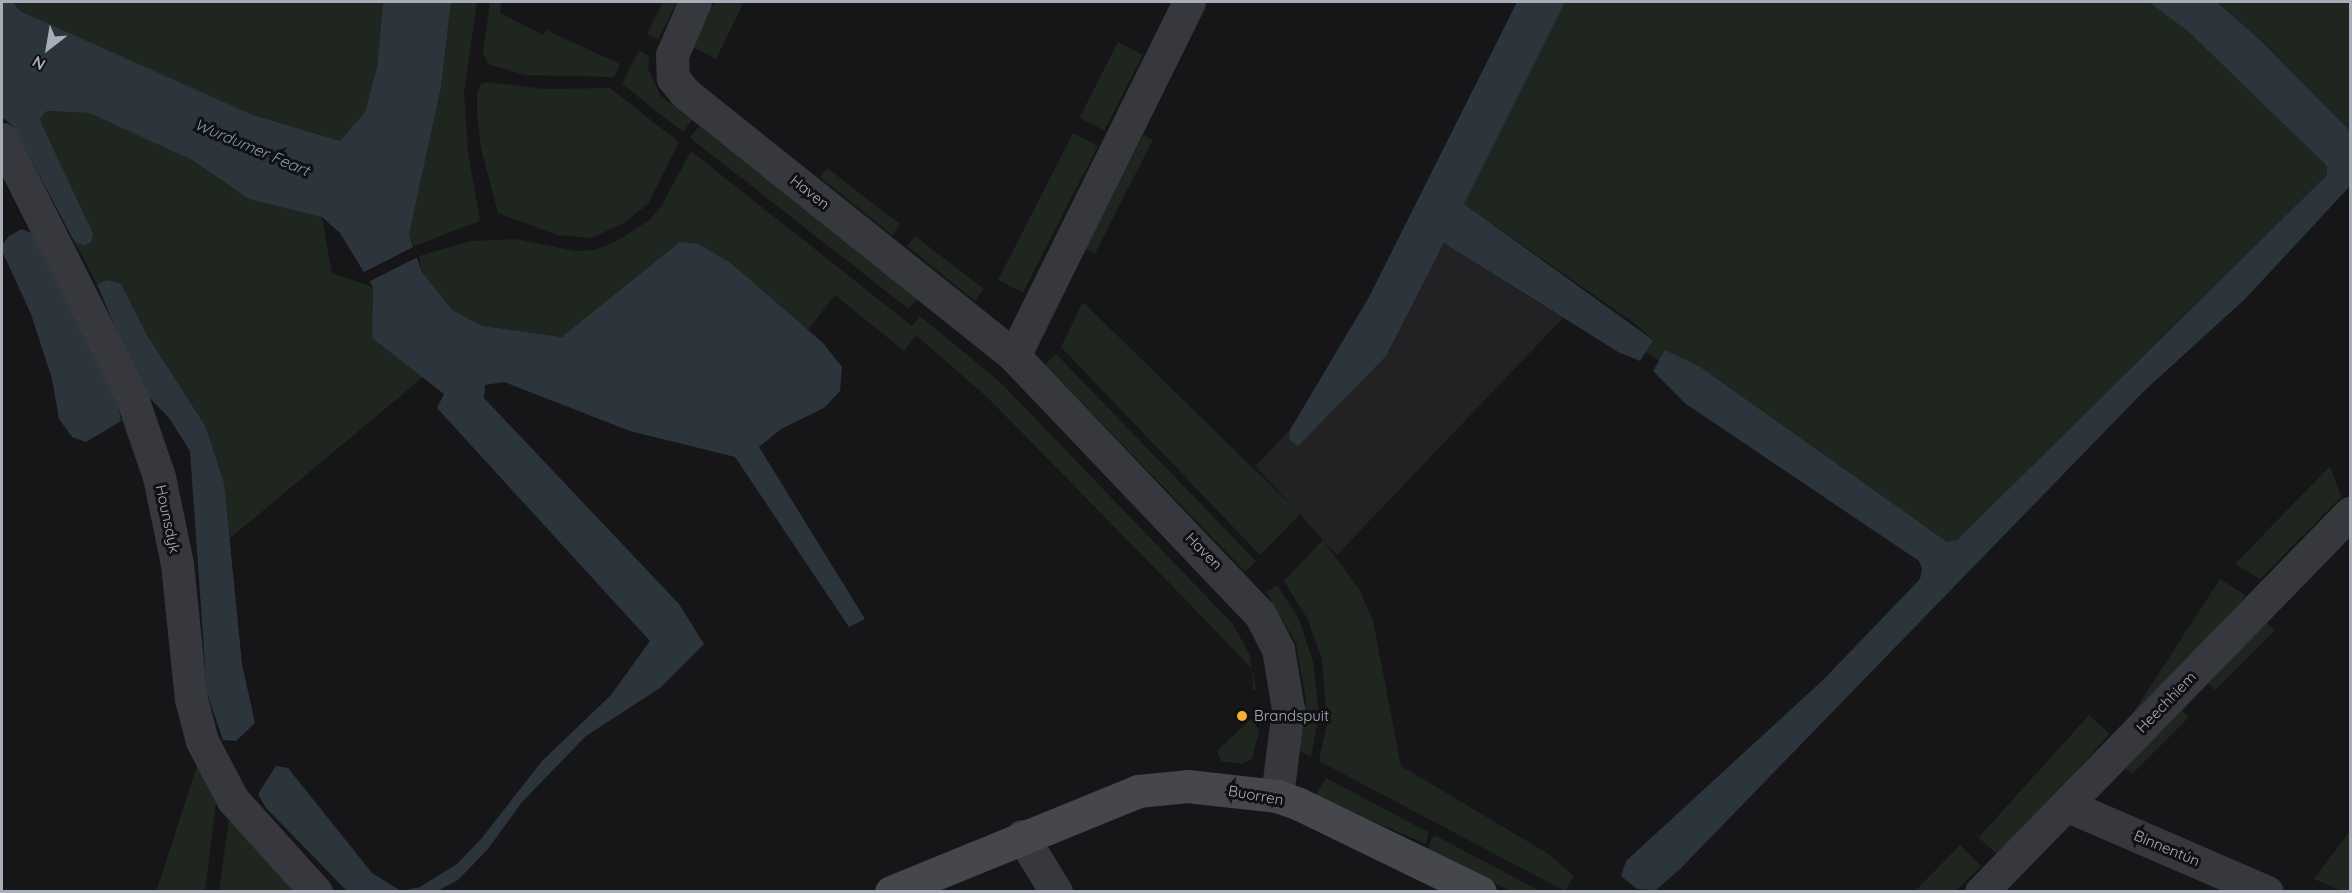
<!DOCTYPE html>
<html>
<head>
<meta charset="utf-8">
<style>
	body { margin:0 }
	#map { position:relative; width:2352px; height:893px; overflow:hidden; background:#161618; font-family:Quicksand,sans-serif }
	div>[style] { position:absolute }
	.built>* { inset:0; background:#222225 }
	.green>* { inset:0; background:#1e261f; transform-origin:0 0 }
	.water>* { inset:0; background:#2c353c }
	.pier>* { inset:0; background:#161618; transform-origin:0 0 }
	.street>* { height:33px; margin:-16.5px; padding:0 16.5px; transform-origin:16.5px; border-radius:16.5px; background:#37383d }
	.secondary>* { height:33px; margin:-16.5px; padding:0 16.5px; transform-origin:16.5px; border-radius:16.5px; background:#45474d }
	.dots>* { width:16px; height:16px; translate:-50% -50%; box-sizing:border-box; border:3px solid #111113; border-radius:50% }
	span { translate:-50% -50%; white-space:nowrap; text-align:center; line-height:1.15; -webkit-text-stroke:6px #111113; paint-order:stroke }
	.street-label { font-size:15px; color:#a8adb8 }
	.poi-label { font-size:15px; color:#a8adb8 }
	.left { translate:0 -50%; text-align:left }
	.water-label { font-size:16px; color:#7f9bb3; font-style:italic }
	.frame { position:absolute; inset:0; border:3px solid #a8adb8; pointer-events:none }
	.north { position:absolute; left:18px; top:18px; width:60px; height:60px; -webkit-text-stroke:4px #111113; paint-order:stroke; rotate:211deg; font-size:16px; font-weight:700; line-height:24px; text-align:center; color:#a8adb8 }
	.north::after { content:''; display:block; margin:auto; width:21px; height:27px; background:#a8adb8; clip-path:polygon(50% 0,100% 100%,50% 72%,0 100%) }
</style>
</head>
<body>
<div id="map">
	<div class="built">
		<i style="clip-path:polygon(1444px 243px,1563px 318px,1337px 555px,1255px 466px,1290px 430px,1290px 439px,1386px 356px)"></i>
	</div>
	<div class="green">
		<i style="clip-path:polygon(12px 2px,383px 2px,377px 67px,365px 112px,340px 141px,253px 115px,20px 11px)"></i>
		<i style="clip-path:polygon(451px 2px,477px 2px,464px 92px,468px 152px,480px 221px,414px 246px,409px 235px,441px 87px)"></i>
		<i style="clip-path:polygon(490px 2px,501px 2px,500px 13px,543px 35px,546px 30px,620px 64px,614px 77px,525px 75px,488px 64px,483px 52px)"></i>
		<i style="clip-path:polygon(663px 2px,677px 2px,658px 40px,647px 34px)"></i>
		<i style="clip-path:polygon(715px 2px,744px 2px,716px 59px,693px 47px)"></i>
		<i style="clip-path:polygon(1565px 2px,2149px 2px,2190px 33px,2327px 166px,2327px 175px,1957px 540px,1947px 542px,1666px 350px,1659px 361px,1646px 352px,1653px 339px,1634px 323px,1464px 204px)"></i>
		<i style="clip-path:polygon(2217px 2px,2350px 2px,2350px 131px,2260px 40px)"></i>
		<i style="left:1118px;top:42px;width:28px;height:85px;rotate:27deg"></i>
		<i style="clip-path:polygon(639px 50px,649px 56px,648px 69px,660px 95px,692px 120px,683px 132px,622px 84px)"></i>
		<i style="clip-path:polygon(487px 82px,545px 89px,610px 88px,679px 142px,648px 204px,624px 223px,591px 238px,557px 235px,498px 213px,481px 149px,477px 113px,477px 93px,480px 85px)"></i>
		<i style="clip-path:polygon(47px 111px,89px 113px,192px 160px,249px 199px,322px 217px,332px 273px,373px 287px,372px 338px,423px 377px,228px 540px,224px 483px,206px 427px,147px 335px,121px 284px,109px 280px,97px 284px,74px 241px,83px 246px,40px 118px)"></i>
		<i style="left:699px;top:126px;width:278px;height:15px;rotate:38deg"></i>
		<i style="left:1073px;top:133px;width:28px;height:165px;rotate:27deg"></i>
		<i style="left:1143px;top:135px;width:11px;height:127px;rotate:27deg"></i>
		<i style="clip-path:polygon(691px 151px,912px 326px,920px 316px,1001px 383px,1232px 623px,1249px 653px,1256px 689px,1253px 690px,1252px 669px,1184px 598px,987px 397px,916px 335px,904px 351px,835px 295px,808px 330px,732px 264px,699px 244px,562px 337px,483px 326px,452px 310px,422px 272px,419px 256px,471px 241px,515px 239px,575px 251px,594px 250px,615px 242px,648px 221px,660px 208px)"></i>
		<i style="clip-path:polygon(827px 168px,900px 224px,892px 235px,820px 177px)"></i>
		<i style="clip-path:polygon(915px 236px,984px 289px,975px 301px,907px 246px)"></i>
		<i style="clip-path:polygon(1083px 302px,1300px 514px,1260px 555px,1061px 347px)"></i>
		<i style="left:1056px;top:354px;width:288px;height:15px;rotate:46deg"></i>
		<i style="clip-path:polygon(2330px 466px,2341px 497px,2260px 579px,2235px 564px)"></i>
		<i style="clip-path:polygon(1323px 540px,1359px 589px,1373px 621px,1401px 766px,1547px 853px,1574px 876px,1565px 891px,1319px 761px,1327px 724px,1322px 659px,1307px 618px,1284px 581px)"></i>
		<i style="left:2220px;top:579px;width:30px;height:169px;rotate:33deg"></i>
		<i style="clip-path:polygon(1277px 585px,1299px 619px,1313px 662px,1319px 713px,1311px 757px,1300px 751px,1306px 700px,1296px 643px,1266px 592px)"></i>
		<i style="left:2267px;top:623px;width:11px;height:84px;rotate:45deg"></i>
		<i style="left:2182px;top:710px;width:10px;height:81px;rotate:45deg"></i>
		<i style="clip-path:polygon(1257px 713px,1260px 727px,1252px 759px,1242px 764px,1221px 761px,1217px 751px)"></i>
		<i style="left:2089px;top:715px;width:28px;height:165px;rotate:42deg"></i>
		<i style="clip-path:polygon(199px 760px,216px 803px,205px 891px,156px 892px)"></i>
		<i style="clip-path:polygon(1326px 778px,1428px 832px,1426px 844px,1315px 796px)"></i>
		<i style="clip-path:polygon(229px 818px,301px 892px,219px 892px)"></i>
		<i style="clip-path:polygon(2350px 831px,2350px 891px,2342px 891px,2314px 879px)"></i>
		<i style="clip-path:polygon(1436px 836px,1540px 891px,1510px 891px,1428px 849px,1432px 837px)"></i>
		<i style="clip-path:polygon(1960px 845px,1981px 866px,1956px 891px,1915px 891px)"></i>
	</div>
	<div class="water">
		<i style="clip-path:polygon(2px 2px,12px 2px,20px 11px,253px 115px,340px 141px,365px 112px,377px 67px,383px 2px,451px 2px,441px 87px,409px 235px,422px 272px,452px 310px,483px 326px,562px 337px,680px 242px,699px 244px,732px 264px,823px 343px,842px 367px,840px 391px,824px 408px,781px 429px,759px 447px,865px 619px,849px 627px,735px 457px,630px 431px,504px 382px,485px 385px,484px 398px,679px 604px,704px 644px,660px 688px,586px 736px,522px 802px,488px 849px,458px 880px,437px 891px,347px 891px,266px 808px,258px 794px,276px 766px,288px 768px,372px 873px,401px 891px,420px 887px,457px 864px,481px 839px,542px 761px,611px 695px,650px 641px,437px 408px,444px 394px,372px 338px,373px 287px,340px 233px,322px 217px,249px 199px,192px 160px,89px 113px,47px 111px,40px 118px,43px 127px,93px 234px,91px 242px,83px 246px,74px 241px,14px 127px,2px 117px)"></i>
		<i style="clip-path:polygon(1517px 2px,1565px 2px,1464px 204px,1653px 340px,1640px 361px,1618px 352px,1444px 243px,1386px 356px,1298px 446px,1289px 439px,1290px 430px,1369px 297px)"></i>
		<i style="clip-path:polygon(2149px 2px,2217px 2px,2260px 40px,2350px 131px,2350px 186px,2245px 299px,2144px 391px,1680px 869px,1656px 890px,1637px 889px,1621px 876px,1626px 861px,1823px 680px,1920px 579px,1922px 569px,1919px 561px,1686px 404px,1653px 371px,1665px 350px,1700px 367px,1947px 542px,1957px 540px,2327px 175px,2327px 166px,2190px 33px)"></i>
		<i style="clip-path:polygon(22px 229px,31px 233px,50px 260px,116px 393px,121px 421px,86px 442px,72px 437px,59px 419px,52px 379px,31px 314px,3px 253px,2px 245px,9px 236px)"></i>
		<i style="clip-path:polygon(109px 280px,121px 284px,147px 335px,206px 427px,224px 483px,242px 664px,255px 723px,236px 741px,223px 740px,207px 693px,190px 451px,169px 418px,148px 396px,118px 334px,97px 284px)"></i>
	</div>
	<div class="pier">
		<i style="left:417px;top:245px;width:11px;height:65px;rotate:63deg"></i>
	</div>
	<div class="street">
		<i style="left:695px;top:2px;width:58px;rotate:113.5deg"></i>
		<i style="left:672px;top:55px;width:23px;rotate:88deg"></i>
		<i style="left:673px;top:78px;width:19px;rotate:51deg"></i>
		<i style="left:685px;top:93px;width:421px;rotate:38.6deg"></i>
		<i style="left:1014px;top:356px;width:356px;rotate:46.4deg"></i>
		<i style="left:1260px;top:614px;width:39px;rotate:63deg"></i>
		<i style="left:1278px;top:649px;width:61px;rotate:80.5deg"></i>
		<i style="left:1288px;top:709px;width:88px;rotate:97.2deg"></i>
		<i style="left:2px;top:139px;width:290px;rotate:63.3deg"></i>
		<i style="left:132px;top:398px;width:83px;rotate:71.1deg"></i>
		<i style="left:159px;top:477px;width:89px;rotate:78.3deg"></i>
		<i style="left:177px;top:564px;width:136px;rotate:84.1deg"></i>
		<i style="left:191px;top:699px;width:43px;rotate:75.3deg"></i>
		<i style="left:202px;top:741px;width:67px;rotate:62.3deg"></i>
		<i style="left:233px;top:800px;width:124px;rotate:47.9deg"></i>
		<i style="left:1014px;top:356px;width:395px;rotate:-63.7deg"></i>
		<i style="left:2066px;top:805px;width:219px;rotate:23.4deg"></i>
		<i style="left:1022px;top:836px;width:66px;rotate:58.7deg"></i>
		<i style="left:1981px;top:892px;width:529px;rotate:-45.77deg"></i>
	</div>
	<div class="secondary">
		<i style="left:891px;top:892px;width:267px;rotate:-22.2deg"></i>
		<i style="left:1138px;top:791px;width:49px;rotate:-5.8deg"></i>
		<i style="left:1187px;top:786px;width:91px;rotate:6.3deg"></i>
		<i style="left:1277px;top:796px;width:23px;rotate:20deg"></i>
		<i style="left:1299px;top:804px;width:201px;rotate:25.9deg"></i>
	</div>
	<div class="dots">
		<i style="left:1242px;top:716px;background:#f2b134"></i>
	</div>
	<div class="street-label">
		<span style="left:810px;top:192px;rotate:38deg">Haven</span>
		<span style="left:168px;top:519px;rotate:78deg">Hounsdyk</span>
		<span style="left:1204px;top:551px;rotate:46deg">Haven</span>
		<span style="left:2166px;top:702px;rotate:-46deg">Heechhiem</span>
		<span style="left:1256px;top:795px;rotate:10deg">Buorren</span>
		<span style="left:2167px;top:848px;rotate:23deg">Binnentún</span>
	</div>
	<div class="poi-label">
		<span class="left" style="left:1254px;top:716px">Brandspuit</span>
	</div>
	<div class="water-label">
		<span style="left:252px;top:147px;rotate:23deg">Wurdumer Feart</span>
	</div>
	<div class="frame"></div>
	<div class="north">N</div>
</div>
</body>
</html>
